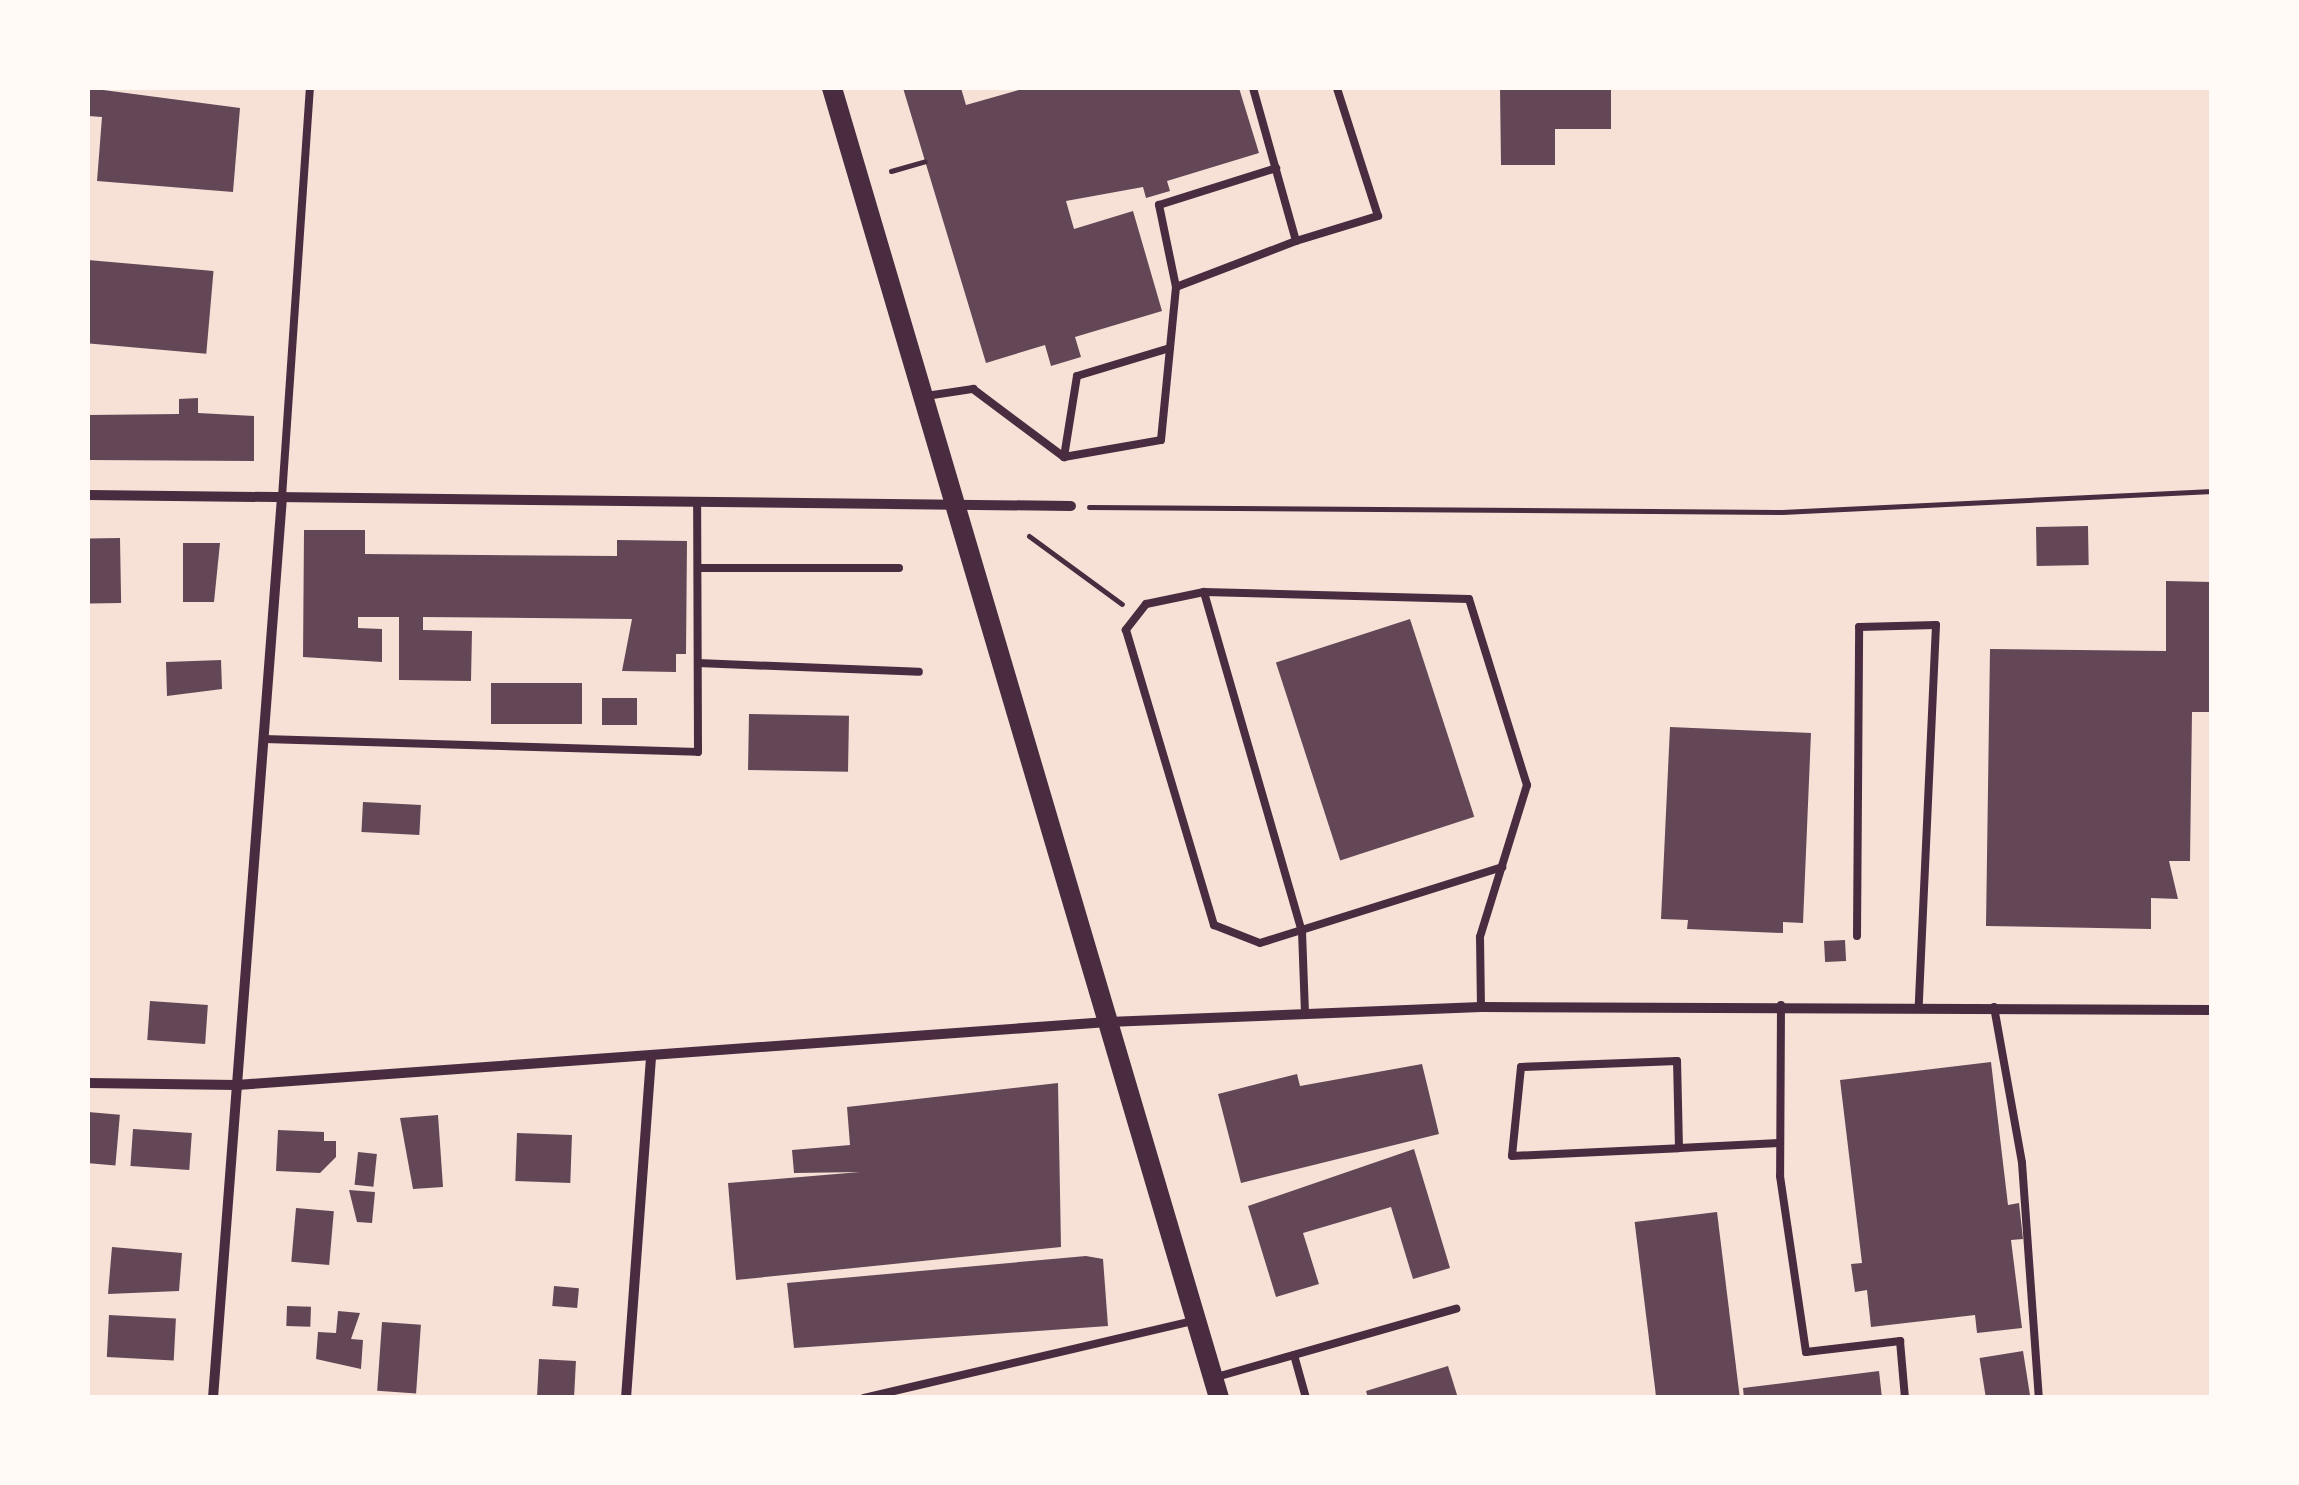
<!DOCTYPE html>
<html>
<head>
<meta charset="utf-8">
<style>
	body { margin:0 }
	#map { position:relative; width:2299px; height:1485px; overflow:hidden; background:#f7e1d7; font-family:Lato,sans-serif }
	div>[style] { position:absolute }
	.building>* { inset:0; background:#644757; transform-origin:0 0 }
	.path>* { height:5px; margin:-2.5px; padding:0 2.5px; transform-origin:2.5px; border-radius:2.5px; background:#4a2c40 }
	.service>* { height:8px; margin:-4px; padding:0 4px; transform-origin:4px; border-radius:4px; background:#4a2c40 }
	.minor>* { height:10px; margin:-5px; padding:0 5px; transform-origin:5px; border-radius:5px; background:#4a2c40 }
	.secondary>* { height:20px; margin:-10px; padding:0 10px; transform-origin:10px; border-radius:10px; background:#4a2c40 }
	span { translate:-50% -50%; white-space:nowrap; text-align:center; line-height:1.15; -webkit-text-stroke:10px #fffaf5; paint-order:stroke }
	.frame { position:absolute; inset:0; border:90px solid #fffaf5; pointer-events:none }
</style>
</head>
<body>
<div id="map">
	<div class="building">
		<i style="clip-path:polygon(88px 88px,240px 108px,233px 192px,97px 181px,102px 117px,88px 116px)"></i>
		<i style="clip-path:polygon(903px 88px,961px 88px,966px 105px,1026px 88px,1239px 88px,1259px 153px,1167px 181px,1170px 191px,1146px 198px,1143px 187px,1066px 201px,1074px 229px,1133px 211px,1162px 311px,1075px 337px,1081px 357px,1051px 366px,1045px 345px,986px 363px)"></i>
		<i style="clip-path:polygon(1500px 88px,1611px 88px,1611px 129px,1555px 129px,1555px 165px,1501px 165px)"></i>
		<i style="left:88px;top:260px;width:126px;height:83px;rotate:5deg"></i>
		<i style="clip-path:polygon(198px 398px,198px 413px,254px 416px,254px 461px,88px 460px,88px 415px,179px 414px,179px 399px)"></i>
		<i style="left:2088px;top:526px;width:39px;height:52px;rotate:89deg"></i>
		<i style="clip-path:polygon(304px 530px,365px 530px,365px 554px,617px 556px,617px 540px,687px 541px,686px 654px,676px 654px,676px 672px,622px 671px,632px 619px,423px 617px,423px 630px,472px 631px,471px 681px,399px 680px,399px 617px,358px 617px,358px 628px,382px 629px,382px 662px,303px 657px)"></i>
		<i style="left:120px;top:538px;width:65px;height:32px;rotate:89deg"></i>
		<i style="clip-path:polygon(183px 543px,220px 543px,214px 602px,183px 602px)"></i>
		<i style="clip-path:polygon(2166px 581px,2212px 582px,2212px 712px,2192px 712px,2190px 861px,2169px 861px,2178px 899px,2151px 898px,2151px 929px,1986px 926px,1990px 649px,2166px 651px)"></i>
		<i style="left:1410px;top:619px;width:208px;height:141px;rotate:72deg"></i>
		<i style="clip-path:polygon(221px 660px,222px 689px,167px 696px,166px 662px)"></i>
		<i style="left:491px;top:683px;width:91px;height:41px"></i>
		<i style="left:637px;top:698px;width:27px;height:35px;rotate:90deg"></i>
		<i style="left:749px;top:714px;width:100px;height:56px;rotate:1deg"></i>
		<i style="clip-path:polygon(1670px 727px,1811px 733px,1803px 923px,1783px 922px,1783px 933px,1687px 929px,1688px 920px,1661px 919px)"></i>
		<i style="left:363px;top:802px;width:58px;height:30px;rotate:3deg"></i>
		<i style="left:1845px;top:940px;width:21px;height:21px;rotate:87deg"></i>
		<i style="left:150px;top:1001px;width:58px;height:39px;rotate:4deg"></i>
		<i style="clip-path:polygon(1991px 1062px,2008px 1205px,2019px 1203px,2023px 1239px,2011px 1240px,2022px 1328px,1977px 1333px,1975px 1315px,1871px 1327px,1867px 1290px,1855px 1292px,1851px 1264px,1862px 1263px,1840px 1080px)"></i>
		<i style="clip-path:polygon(1422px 1064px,1439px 1134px,1241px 1183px,1218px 1094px,1297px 1074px,1300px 1086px)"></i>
		<i style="clip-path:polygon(1058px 1083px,1061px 1247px,736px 1280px,728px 1183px,860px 1172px,794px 1173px,792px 1150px,850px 1145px,847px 1107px)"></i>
		<i style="left:88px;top:1112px;width:32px;height:51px;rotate:5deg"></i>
		<i style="clip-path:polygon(438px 1115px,443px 1187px,413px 1189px,400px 1118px)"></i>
		<i style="left:133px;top:1129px;width:59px;height:37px;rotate:4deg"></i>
		<i style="clip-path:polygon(278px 1130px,324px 1132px,324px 1141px,336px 1141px,336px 1157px,320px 1173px,276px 1171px)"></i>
		<i style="left:517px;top:1133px;width:55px;height:48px;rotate:2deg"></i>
		<i style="clip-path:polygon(1414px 1149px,1450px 1268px,1413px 1279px,1391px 1207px,1303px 1233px,1319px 1284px,1276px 1297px,1248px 1206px)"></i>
		<i style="left:358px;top:1152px;width:19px;height:33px;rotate:6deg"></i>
		<i style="clip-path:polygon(349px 1190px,375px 1192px,372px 1223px,357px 1222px)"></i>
		<i style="left:296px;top:1208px;width:38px;height:54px;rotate:5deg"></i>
		<i style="left:1717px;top:1212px;width:187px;height:83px;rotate:83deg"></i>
		<i style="clip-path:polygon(112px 1247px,182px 1253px,179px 1291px,108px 1294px)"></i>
		<i style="clip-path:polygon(1086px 1256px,1103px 1259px,1108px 1326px,794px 1348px,787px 1283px)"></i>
		<i style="left:554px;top:1286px;width:25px;height:20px;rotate:5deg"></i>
		<i style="left:287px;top:1306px;width:24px;height:20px;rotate:2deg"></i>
		<i style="clip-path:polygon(338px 1311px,360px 1313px,351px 1339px,363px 1340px,361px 1369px,316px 1359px,318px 1332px,336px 1333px)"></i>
		<i style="left:109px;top:1315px;width:67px;height:42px;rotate:3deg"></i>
		<i style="left:382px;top:1322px;width:39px;height:69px;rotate:4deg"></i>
		<i style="left:2023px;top:1351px;width:47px;height:44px;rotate:81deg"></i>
		<i style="left:539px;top:1359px;width:37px;height:39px;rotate:3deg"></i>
		<i style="clip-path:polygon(1448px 1366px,1458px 1398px,1368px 1398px,1366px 1391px)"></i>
		<i style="clip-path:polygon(1879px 1371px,1882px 1398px,1744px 1398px,1743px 1388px)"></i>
	</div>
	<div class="path">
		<i style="left:891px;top:171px;width:35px;rotate:-16deg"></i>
		<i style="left:1089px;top:507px;width:693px;rotate:0.41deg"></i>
		<i style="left:1782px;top:512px;width:431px;rotate:-2.8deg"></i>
		<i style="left:1029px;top:536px;width:115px;rotate:36.2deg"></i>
	</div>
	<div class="service">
		<i style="left:1296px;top:241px;width:86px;rotate:-17deg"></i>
		<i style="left:1378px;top:216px;width:134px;rotate:-107.8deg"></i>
		<i style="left:1176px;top:287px;width:84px;rotate:-101.7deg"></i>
		<i style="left:1159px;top:205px;width:123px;rotate:-17.5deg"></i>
		<i style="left:926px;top:396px;width:48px;rotate:-8.5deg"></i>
		<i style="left:973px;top:389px;width:114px;rotate:36.8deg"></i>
		<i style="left:1064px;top:457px;width:98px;rotate:-9.9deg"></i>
		<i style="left:1161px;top:440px;width:154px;rotate:-84.4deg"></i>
		<i style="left:1176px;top:287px;width:129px;rotate:-21deg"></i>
		<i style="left:1296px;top:241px;width:159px;rotate:-105.7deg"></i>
		<i style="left:1064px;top:457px;width:82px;rotate:-80.9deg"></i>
		<i style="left:1077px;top:376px;width:97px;rotate:-16.8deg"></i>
		<i style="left:282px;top:497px;width:410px;rotate:-86.1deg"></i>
		<i style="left:698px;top:568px;width:201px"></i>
		<i style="left:1204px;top:592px;width:59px;rotate:168.3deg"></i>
		<i style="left:1146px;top:604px;width:33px;rotate:128deg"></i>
		<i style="left:1126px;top:630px;width:308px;rotate:73.4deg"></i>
		<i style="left:1214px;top:925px;width:49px;rotate:21.4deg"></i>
		<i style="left:1260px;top:943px;width:254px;rotate:-17.4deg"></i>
		<i style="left:698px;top:663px;width:221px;rotate:2.3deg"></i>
		<i style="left:264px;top:739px;width:434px;rotate:1.7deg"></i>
		<i style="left:698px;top:752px;width:250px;rotate:-90.2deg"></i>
		<i style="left:1857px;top:936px;width:309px;rotate:-89.6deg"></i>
		<i style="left:1859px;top:627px;width:77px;rotate:-1.5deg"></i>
		<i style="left:1936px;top:625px;width:381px;rotate:92.6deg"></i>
		<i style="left:1781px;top:1005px;width:171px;rotate:90.3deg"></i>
		<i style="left:1780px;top:1176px;width:178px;rotate:81.6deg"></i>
		<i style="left:1806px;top:1352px;width:95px;rotate:-6.7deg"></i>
		<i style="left:1900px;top:1341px;width:57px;rotate:85deg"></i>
		<i style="left:1994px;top:1007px;width:158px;rotate:79.8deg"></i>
		<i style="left:2022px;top:1163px;width:236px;rotate:85.9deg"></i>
		<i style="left:1305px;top:1013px;width:81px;rotate:-92.1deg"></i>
		<i style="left:1302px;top:932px;width:354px;rotate:-106.1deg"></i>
		<i style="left:1204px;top:592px;width:265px;rotate:1.5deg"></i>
		<i style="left:1469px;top:599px;width:195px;rotate:72.7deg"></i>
		<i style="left:1527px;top:785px;width:159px;rotate:107.2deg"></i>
		<i style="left:1480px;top:937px;width:70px;rotate:89.2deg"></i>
		<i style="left:1679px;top:1148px;width:87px;rotate:-91.3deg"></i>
		<i style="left:1677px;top:1061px;width:156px;rotate:177.8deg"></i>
		<i style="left:1521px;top:1067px;width:89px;rotate:95.8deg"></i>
		<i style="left:1512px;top:1156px;width:167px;rotate:-2.7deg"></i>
		<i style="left:1679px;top:1148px;width:100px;rotate:-2.9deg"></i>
		<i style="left:1294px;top:1355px;width:45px;rotate:74.4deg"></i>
		<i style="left:1213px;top:1378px;width:253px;rotate:-15.9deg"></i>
		<i style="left:864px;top:1398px;width:337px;rotate:-13.2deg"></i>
	</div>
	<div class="minor">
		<i style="left:88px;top:495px;width:983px;rotate:0.64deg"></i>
		<i style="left:88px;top:1083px;width:149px;rotate:0.8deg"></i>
		<i style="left:237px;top:1085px;width:873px;rotate:-4.14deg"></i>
		<i style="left:1108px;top:1022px;width:373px;rotate:-2.3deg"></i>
		<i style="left:1481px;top:1007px;width:731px;rotate:0.24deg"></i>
		<i style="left:213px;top:1398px;width:904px;rotate:-85.62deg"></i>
		<i style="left:626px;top:1398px;width:344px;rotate:-85.8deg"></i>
	</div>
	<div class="secondary">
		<i style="left:832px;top:88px;width:1366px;rotate:73.54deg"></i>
	</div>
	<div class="frame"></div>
</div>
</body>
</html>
